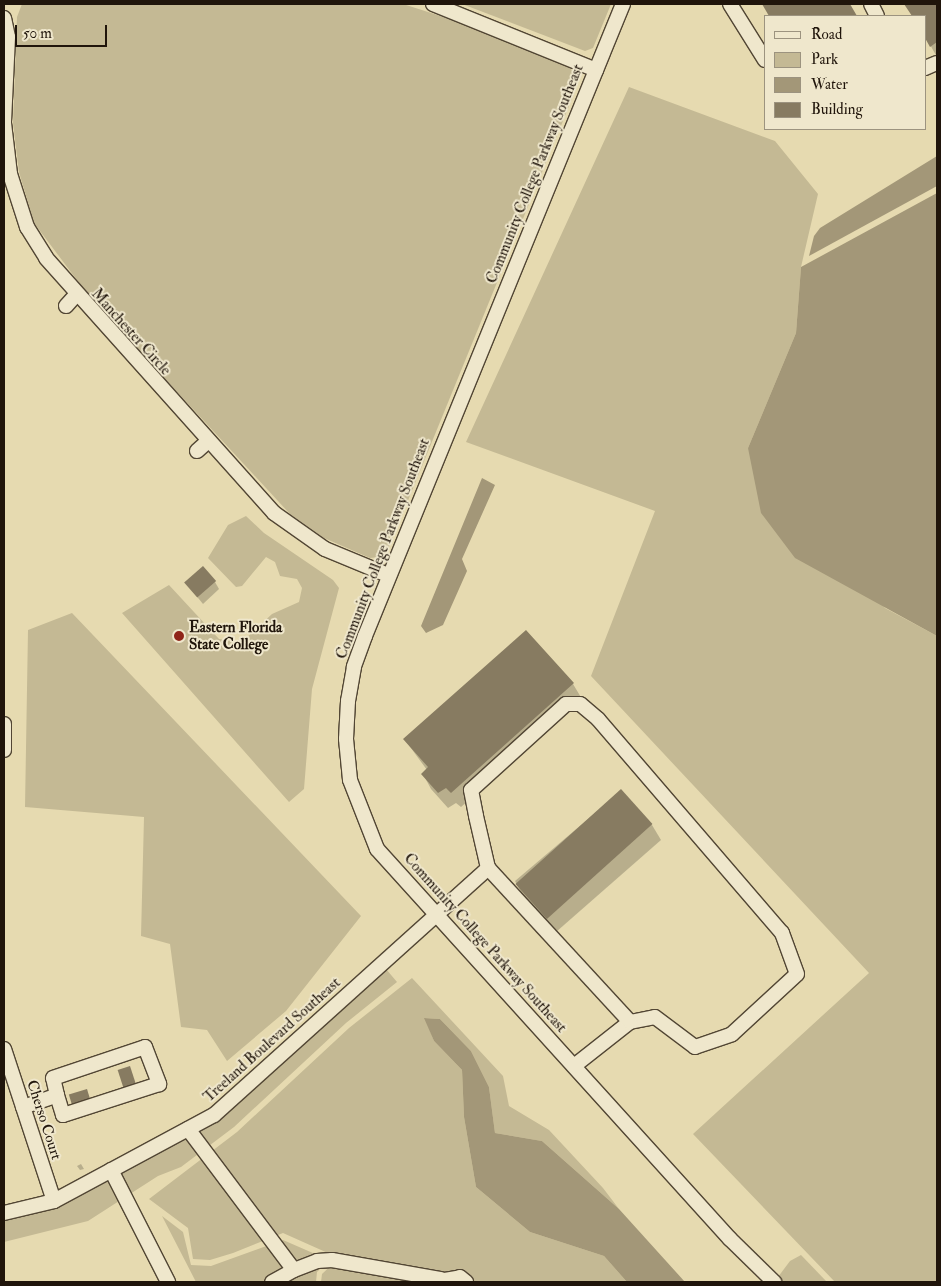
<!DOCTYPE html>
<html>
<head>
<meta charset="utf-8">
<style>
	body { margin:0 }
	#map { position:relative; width:941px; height:1286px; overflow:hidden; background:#e6dab0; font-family:"IM FELL Double Pica",serif }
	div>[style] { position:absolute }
	.green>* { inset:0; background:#c4b994 }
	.water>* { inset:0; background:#a39778 }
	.shadow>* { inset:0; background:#0003 }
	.building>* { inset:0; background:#877b61; transform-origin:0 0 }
	.roads { filter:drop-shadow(1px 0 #524634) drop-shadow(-1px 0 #524634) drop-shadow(0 1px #524634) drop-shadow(0 -1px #524634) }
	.minor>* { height:14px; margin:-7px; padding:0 7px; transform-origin:7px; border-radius:7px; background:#efe7cc }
	.dots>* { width:14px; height:14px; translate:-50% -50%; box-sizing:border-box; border:2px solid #efe7cc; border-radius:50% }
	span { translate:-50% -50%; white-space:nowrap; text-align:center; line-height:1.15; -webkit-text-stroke:4px #efe7cc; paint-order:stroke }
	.street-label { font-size:15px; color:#20150b }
	.poi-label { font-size:15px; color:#20150b; font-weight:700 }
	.left { translate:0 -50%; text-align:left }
	.frame { position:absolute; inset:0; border:5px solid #20150b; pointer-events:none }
	.legend { position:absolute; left:764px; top:15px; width:162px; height:115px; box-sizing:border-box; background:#efe7cc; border:1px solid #9c937f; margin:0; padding:6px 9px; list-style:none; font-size:15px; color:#20150b }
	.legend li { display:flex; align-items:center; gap:10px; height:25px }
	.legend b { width:25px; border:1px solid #9c937f }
	.scale { position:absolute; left:15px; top:25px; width:92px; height:22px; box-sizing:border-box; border:2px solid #20150b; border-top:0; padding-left:6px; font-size:15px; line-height:18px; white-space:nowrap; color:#20150b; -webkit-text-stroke:4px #efe7cc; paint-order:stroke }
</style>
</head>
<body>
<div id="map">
	<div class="green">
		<i style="clip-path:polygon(22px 4px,403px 4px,453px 20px,569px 67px,577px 77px,576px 89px,389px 547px,380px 557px,370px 558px,324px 538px,290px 514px,92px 300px,34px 223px,19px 172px,13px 123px,17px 17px)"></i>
		<i style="clip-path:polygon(462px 4px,611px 4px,593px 48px,585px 51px)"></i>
		<i style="clip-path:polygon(629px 87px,775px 141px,818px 194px,801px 267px,796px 333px,748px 448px,885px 608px,937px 636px,937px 1282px,835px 1282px,693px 1134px,869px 973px,591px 676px,655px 511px,466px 442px)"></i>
		<i style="clip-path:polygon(246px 516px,264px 533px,333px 580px,339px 588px,312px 689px,304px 789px,289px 802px,122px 613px,169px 585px,219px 639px,242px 642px,272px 614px,299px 602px,302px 588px,297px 579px,280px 576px,275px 562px,266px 557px,242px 586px,236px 587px,208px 558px,228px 525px)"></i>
		<i style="clip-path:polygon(72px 613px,361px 916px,286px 1011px,227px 1061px,207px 1030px,181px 1027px,170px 944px,141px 936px,144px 817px,25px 807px,28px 630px)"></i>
		<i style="clip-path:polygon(386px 969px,397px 982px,346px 1023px,234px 1127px,181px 1167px,158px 1176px,88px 1221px,4px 1242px,4px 1220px,62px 1205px,217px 1120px)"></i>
		<i style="clip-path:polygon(412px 978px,503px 1076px,509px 1106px,549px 1130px,603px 1188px,619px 1209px,542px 1141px,495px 1133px,489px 1087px,471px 1051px,440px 1019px,425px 1018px,434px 1041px,462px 1070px,464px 1117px,476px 1187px,530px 1232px,604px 1256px,627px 1282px,321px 1282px,322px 1274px,339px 1258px,283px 1233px,233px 1253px,210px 1260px,193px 1259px,188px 1228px,149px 1199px,237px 1132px,349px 1028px)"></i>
		<i style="clip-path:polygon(162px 1216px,183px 1232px,191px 1265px,211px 1266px,283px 1240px,329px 1260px,317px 1272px,316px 1282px,196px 1282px)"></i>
		<i style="clip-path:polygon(801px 1255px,827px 1282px,783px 1282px,778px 1277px,790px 1261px)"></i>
	</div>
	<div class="water">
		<i style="clip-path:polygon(937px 156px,937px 186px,809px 256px,814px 236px,820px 228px)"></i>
		<i style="clip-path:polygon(937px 193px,937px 636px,795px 558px,761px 513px,748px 448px,796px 333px,801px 267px)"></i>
		<i style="clip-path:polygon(482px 478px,495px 485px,462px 559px,467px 571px,443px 625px,426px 633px,421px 626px)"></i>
		<i style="clip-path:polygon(424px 1018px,440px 1019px,471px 1051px,489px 1087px,495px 1133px,542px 1141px,619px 1209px,685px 1282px,627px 1282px,604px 1256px,530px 1232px,476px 1187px,464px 1117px,462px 1070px,434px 1041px)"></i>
	</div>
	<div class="shadow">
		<i style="clip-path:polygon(764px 4px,848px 4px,856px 16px,771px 16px)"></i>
		<i style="clip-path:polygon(906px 4px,937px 4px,937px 57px,925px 36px,925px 16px,913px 16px)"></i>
		<i style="clip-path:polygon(215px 582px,219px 589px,203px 604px,186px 583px)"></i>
		<i style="clip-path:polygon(526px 632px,573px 684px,582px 699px,461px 807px,456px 803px,448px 808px,431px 789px,423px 774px,427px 770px,405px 740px)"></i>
		<i style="clip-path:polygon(621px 791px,652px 825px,661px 840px,556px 932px,523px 896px,515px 881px)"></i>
		<i style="clip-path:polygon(81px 1164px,84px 1169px,80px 1170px,77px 1166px)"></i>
	</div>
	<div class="building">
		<i style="clip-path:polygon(762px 4px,850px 4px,857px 16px,769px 16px)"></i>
		<i style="clip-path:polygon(904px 4px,937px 4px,937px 42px,930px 47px,925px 38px,925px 16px,912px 16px)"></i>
		<i style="left:203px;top:566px;width:20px;height:25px;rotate:49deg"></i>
		<i style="clip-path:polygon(526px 630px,574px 683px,451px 793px,446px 788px,438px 793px,421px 774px,428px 767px,403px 739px)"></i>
		<i style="left:621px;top:789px;width:47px;height:142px;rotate:48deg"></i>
		<i style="left:130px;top:1066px;width:20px;height:13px;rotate:72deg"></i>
		<i style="left:87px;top:1089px;width:14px;height:19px;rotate:73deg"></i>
	</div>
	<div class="roads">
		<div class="minor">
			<i style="left:433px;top:4px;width:176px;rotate:22deg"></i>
			<i style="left:623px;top:4px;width:683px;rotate:112.21deg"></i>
			<i style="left:365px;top:636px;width:33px;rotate:110deg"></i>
			<i style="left:354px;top:667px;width:35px;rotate:100deg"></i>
			<i style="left:348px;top:701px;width:38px;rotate:93deg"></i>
			<i style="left:346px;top:739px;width:41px;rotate:84.4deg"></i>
			<i style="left:350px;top:780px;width:74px;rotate:68.6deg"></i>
			<i style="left:377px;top:849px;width:526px;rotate:47.85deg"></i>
			<i style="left:730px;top:1239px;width:62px;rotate:44.3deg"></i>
			<i style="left:730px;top:4px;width:66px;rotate:58deg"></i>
			<i style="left:871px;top:4px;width:13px;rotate:63deg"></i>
			<i style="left:4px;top:18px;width:19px;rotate:78deg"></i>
			<i style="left:8px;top:37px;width:86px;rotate:92.7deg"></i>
			<i style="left:4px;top:123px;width:51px;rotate:83.3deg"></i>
			<i style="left:10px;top:174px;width:56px;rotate:72.2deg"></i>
			<i style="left:27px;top:227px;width:36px;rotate:58deg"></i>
			<i style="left:46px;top:258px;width:342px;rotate:48.2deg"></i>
			<i style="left:274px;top:513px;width:62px;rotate:35.2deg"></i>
			<i style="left:325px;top:549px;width:68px;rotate:22.4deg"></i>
			<i style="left:925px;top:68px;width:13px;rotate:-23deg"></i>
			<i style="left:66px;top:306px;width:15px;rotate:-48deg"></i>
			<i style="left:197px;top:451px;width:15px;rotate:-42deg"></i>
			<i style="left:4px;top:724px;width:26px;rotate:90deg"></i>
			<i style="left:4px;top:1049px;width:160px;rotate:71.8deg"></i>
			<i style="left:574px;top:1066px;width:71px;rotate:-38.2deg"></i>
			<i style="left:630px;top:1022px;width:25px;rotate:-11deg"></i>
			<i style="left:655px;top:1017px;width:50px;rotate:36.9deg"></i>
			<i style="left:695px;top:1047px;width:39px;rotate:-19deg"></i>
			<i style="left:732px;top:1034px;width:88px;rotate:-42.7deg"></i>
			<i style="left:797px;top:974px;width:44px;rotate:-110.1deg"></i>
			<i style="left:782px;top:933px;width:282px;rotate:-130.7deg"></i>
			<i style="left:598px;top:719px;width:23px;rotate:-140deg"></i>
			<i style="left:580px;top:704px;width:14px;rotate:180deg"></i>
			<i style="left:566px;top:704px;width:128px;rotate:137.8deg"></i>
			<i style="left:471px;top:790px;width:26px;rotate:79deg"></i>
			<i style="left:476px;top:816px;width:53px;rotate:77deg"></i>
			<i style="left:488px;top:868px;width:209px;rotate:47.3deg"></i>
			<i style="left:23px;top:1107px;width:36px;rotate:-19deg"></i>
			<i style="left:57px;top:1095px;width:17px;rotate:-103deg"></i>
			<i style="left:53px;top:1078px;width:97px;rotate:-18.6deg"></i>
			<i style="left:145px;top:1047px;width:40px;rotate:69deg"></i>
			<i style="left:159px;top:1084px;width:101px;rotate:162.1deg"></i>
			<i style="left:63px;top:1115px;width:21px;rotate:-107deg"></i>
			<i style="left:188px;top:1129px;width:176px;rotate:53.1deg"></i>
			<i style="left:294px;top:1270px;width:25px;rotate:151deg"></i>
			<i style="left:111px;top:1170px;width:126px;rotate:63deg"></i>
			<i style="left:4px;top:1213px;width:51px;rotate:-13.5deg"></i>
			<i style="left:54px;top:1201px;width:182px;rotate:-28.3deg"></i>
			<i style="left:214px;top:1115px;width:369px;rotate:-42deg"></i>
			<i style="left:294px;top:1270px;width:25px;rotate:-21deg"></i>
			<i style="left:317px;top:1261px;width:15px;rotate:-4deg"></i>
			<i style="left:332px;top:1260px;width:111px;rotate:9.9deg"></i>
			<i style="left:433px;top:1282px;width:27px;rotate:-10deg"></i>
			<i style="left:460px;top:1277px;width:8px;rotate:40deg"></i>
		</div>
	</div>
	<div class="dots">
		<i style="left:179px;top:636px;background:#8f2418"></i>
	</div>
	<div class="street-label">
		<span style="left:535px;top:174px;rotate:-68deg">Community College Parkway Southeast</span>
		<span style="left:131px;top:332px;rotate:48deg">Manchester Circle</span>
		<span style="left:383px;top:549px;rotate:-69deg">Community College Parkway Southeast</span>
		<span style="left:485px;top:943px;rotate:48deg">Community College Parkway Southeast</span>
		<span style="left:272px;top:1040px;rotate:-42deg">Treeland Boulevard Southeast</span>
		<span style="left:44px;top:1120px;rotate:72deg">Cherso Court</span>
	</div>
	<div class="poi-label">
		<span class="left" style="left:189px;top:636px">Eastern Florida<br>State College</span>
	</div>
	<div class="frame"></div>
	<ul class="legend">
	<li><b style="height:6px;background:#efe7cc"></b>Road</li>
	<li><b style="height:14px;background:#c4b994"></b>Park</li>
	<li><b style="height:14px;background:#a39778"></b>Water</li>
	<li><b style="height:14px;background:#877b61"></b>Building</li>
	</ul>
	<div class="scale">50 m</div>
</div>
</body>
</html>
